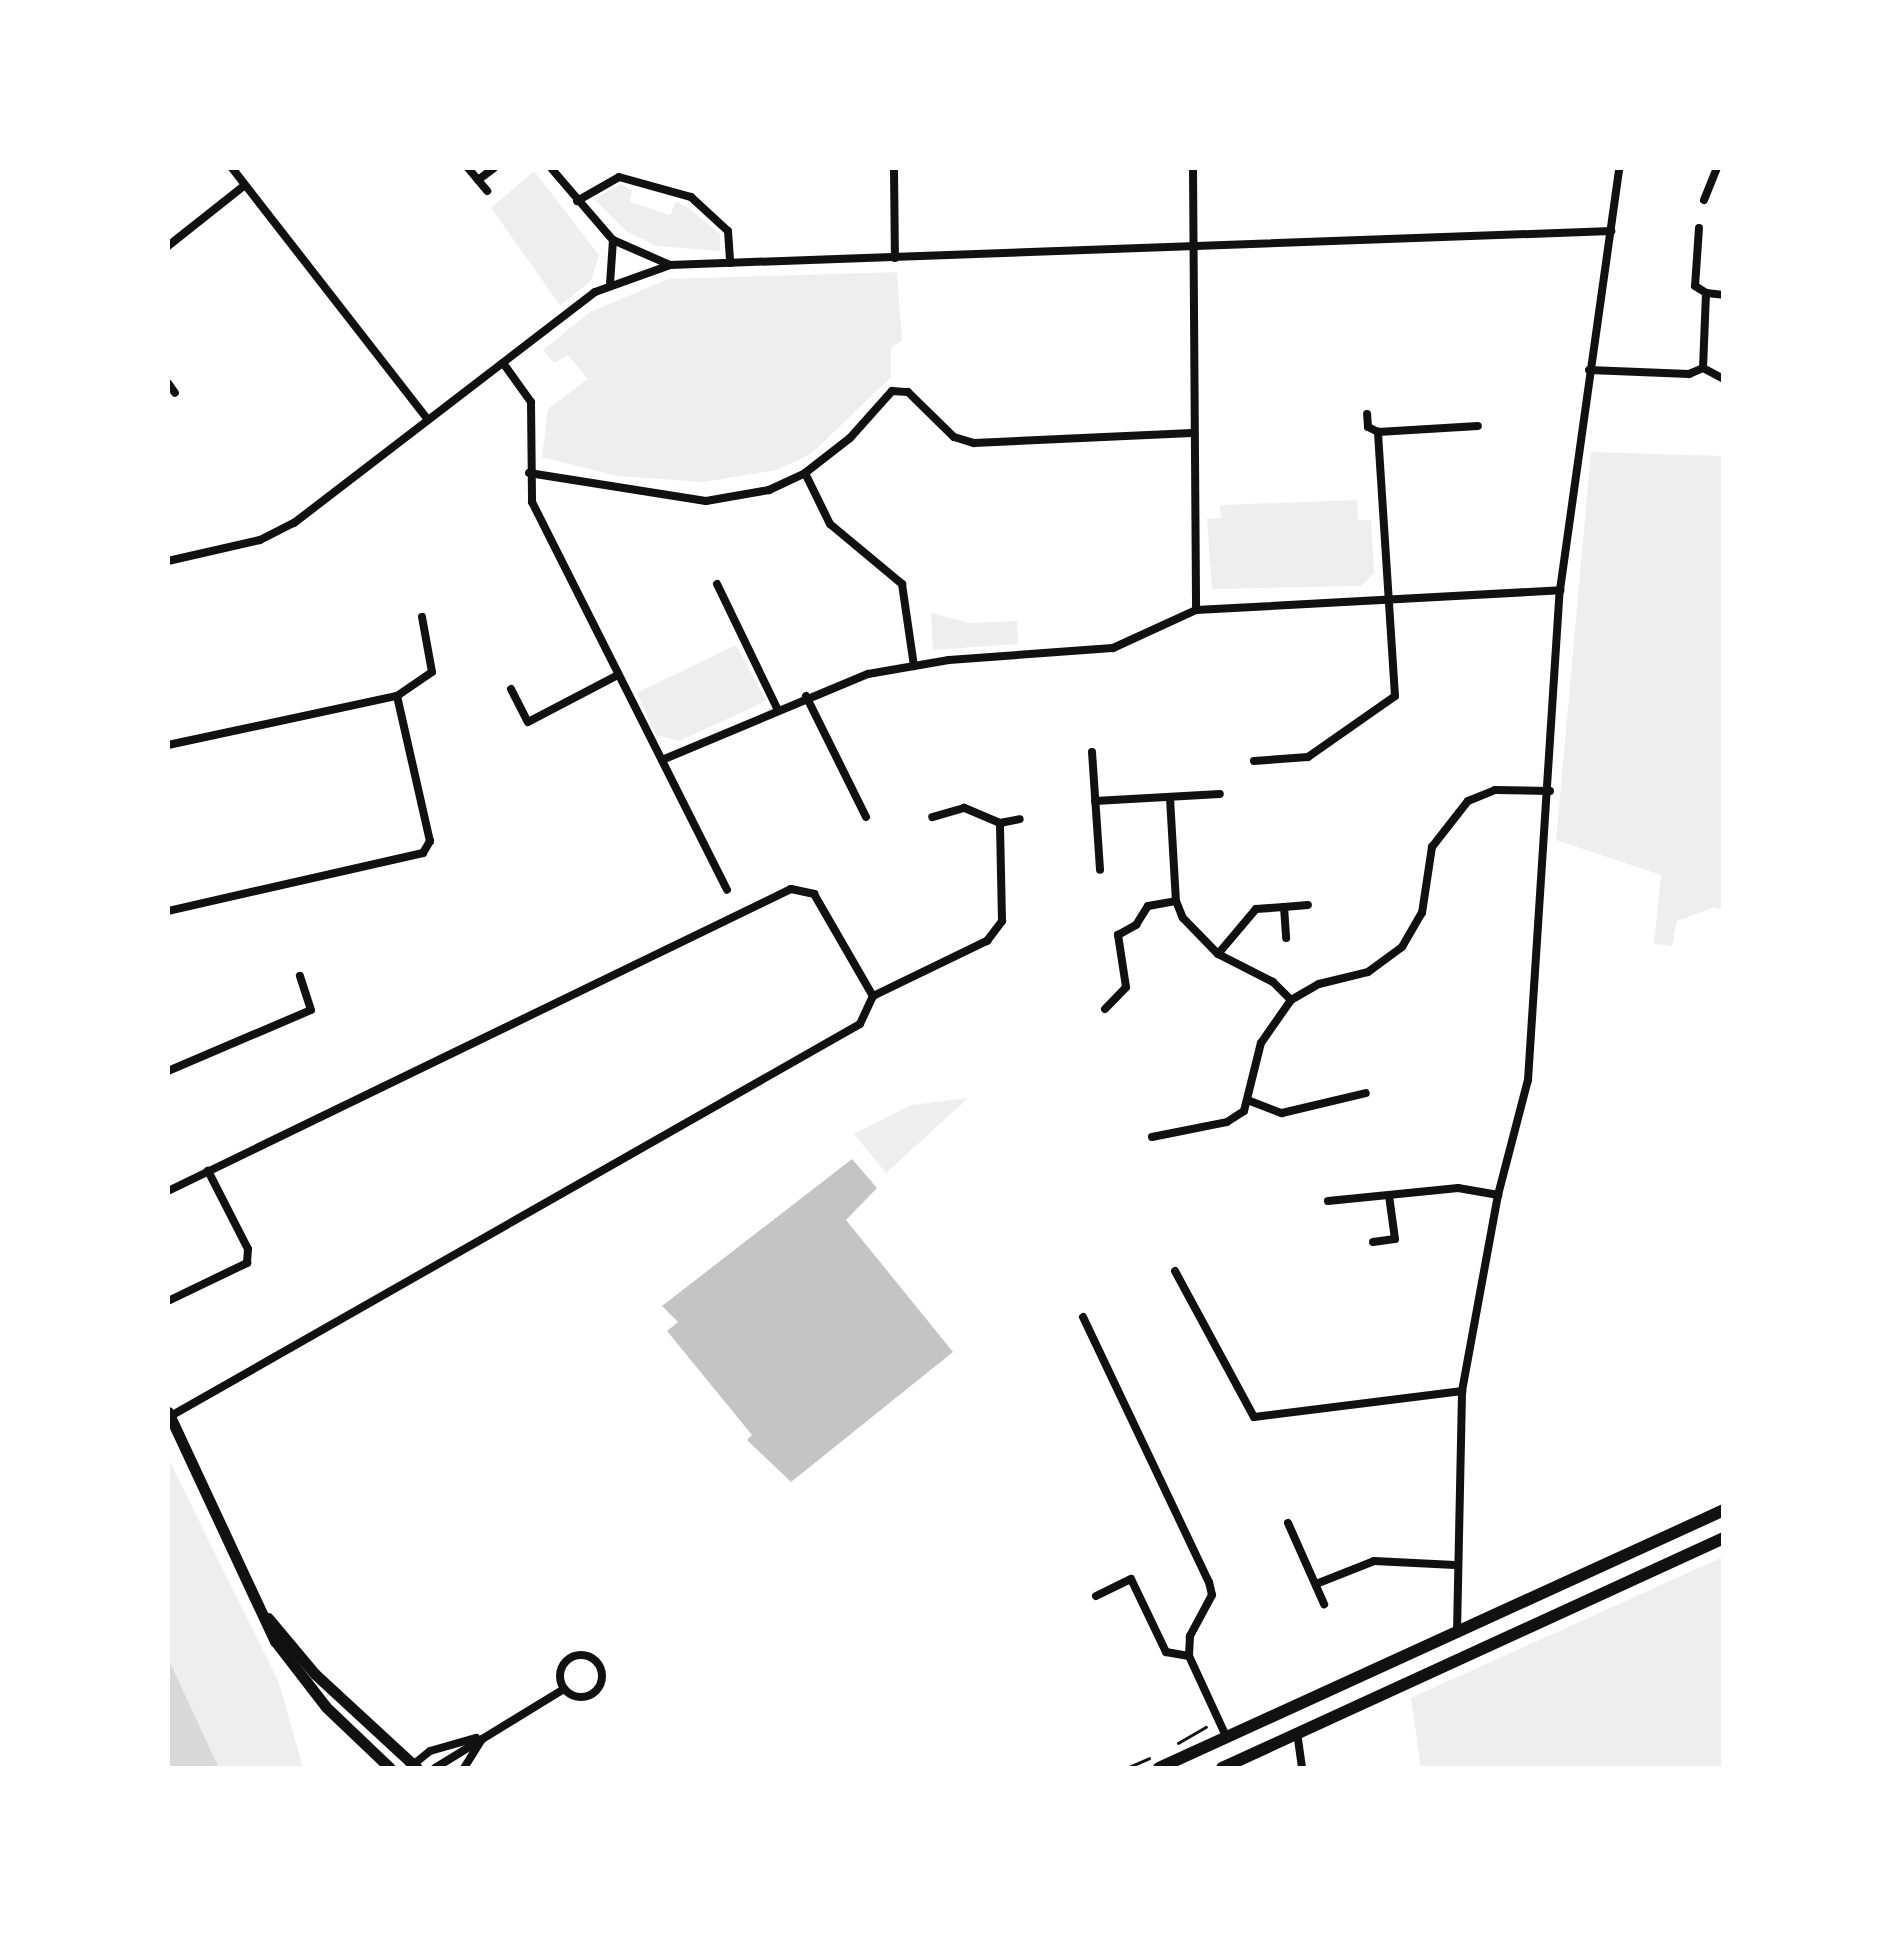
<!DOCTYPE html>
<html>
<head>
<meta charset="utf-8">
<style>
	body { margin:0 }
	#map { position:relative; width:1891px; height:1936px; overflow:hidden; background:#fff; font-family:Mulish,sans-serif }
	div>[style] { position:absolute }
	.green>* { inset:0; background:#eee }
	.water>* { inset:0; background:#d9d9d9 }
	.building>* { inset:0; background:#c4c4c4 }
	.path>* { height:2.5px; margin:-1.25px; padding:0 1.25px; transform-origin:1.25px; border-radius:1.25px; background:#111 }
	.minor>* { height:8px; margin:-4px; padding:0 4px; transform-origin:4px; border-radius:4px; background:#111 }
	.minor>.ring { margin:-4px; padding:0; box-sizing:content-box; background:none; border:8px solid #111; border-radius:50% }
	.secondary>* { height:11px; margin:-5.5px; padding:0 5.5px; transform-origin:5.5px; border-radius:5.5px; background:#111 }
	.trunk>* { height:12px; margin:-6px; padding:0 6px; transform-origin:6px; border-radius:6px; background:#111 }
	span { translate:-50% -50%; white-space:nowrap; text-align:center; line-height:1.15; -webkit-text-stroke:10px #fff; paint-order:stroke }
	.frame { position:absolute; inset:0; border:170px solid #fff; pointer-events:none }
</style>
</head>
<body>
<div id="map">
	<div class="green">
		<i style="clip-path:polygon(534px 171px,599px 255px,591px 281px,560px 305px,491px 208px)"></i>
		<i style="clip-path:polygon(621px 184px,632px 190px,630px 202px,670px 215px,676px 202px,687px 207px,720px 234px,720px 251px,657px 246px,626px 231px,594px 199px)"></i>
		<i style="clip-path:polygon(897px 272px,902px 340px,891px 348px,891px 377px,812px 453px,777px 470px,703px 482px,618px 476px,542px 457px,548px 409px,588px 379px,568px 355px,554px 363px,543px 350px,590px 312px,669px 279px)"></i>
		<i style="clip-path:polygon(1591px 452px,1723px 456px,1723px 910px,1714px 907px,1677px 921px,1672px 946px,1654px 944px,1661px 875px,1556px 840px)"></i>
		<i style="clip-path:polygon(1357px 500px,1358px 520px,1371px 520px,1374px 573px,1361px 586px,1212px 589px,1207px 519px,1221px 518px,1220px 505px)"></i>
		<i style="clip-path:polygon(931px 613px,971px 623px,1017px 621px,1018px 644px,933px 650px)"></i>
		<i style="clip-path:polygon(736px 645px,766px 701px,679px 741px,656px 735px,637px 693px)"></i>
		<i style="clip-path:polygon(968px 1098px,886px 1173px,854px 1134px,911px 1105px)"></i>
		<i style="clip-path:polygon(168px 1458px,279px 1683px,303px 1768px,219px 1768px,168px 1658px)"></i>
		<i style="clip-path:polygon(1723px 1557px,1723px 1768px,1421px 1768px,1411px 1698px)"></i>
	</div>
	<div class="water">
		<i style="clip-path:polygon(168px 1658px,219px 1768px,168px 1768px)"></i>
	</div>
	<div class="building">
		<i style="clip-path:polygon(852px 1159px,877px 1188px,846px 1220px,953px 1352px,791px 1482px,747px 1440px,752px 1435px,667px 1331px,678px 1322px,662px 1306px)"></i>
	</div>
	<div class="path">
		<i style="left:1178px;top:1743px;width:32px;rotate:-30deg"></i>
		<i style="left:1127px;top:1768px;width:24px;rotate:-24deg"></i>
	</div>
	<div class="minor">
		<i style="left:232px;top:168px;width:316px;rotate:52.1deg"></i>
		<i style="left:468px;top:168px;width:30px;rotate:50deg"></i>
		<i style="left:551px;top:168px;width:95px;rotate:49.3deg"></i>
		<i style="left:613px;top:240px;width:62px;rotate:23.7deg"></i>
		<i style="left:894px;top:168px;width:90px;rotate:89.4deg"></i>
		<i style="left:1193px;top:168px;width:442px;rotate:89.6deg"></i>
		<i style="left:478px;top:180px;width:20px;rotate:-37deg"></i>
		<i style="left:1704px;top:200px;width:35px;rotate:-68deg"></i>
		<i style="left:577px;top:201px;width:48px;rotate:-29.7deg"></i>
		<i style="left:619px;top:177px;width:75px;rotate:15.5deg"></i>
		<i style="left:691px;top:197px;width:50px;rotate:42.6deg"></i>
		<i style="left:728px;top:231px;width:32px;rotate:86deg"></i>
		<i style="left:1699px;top:228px;width:58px;rotate:93.9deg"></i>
		<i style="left:1695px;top:286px;width:13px;rotate:32deg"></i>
		<i style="left:168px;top:246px;width:98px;rotate:-38.4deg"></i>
		<i style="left:610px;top:284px;width:44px;rotate:-86.1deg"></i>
		<i style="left:503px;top:363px;width:48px;rotate:54.3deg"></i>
		<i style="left:531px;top:402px;width:100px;rotate:89.4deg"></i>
		<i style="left:532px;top:502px;width:434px;rotate:63.3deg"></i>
		<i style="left:1703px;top:368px;width:24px;rotate:28deg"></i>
		<i style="left:1589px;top:370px;width:100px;rotate:2.3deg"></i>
		<i style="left:1689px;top:374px;width:15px;rotate:-23deg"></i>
		<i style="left:1703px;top:368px;width:75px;rotate:-87.7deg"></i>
		<i style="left:1706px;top:293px;width:18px;rotate:6deg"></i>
		<i style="left:168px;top:383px;width:12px;rotate:55deg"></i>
		<i style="left:1378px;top:432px;width:100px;rotate:-3.4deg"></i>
		<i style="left:529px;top:473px;width:179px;rotate:9deg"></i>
		<i style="left:706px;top:501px;width:64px;rotate:-9.9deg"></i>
		<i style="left:769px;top:490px;width:40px;rotate:-25deg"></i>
		<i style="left:805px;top:473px;width:57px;rotate:-37.9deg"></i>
		<i style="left:850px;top:438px;width:63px;rotate:-48.2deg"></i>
		<i style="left:892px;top:391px;width:16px;rotate:4deg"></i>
		<i style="left:908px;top:392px;width:64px;rotate:44.4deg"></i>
		<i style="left:954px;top:437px;width:21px;rotate:17deg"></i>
		<i style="left:974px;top:443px;width:218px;rotate:-2.6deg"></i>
		<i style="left:805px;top:473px;width:57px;rotate:63.9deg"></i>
		<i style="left:830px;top:524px;width:94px;rotate:39.8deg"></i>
		<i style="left:902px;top:584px;width:83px;rotate:81.7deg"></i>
		<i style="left:168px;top:561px;width:94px;rotate:-12.9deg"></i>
		<i style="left:260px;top:540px;width:38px;rotate:-27deg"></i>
		<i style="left:294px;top:523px;width:379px;rotate:-37.5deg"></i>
		<i style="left:595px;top:292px;width:80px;rotate:-19.8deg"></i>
		<i style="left:670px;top:265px;width:942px;rotate:-2.07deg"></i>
		<i style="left:717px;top:584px;width:138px;rotate:64.2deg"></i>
		<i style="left:511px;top:689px;width:37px;rotate:63deg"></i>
		<i style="left:528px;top:722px;width:102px;rotate:-27.6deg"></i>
		<i style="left:397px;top:696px;width:42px;rotate:-34.4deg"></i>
		<i style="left:432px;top:672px;width:56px;rotate:-100.3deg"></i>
		<i style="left:806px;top:696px;width:135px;rotate:63.6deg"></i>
		<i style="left:168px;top:745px;width:234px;rotate:-12.1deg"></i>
		<i style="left:397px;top:696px;width:149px;rotate:77.2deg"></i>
		<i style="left:430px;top:841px;width:14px;rotate:120deg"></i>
		<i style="left:423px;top:853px;width:262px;rotate:167.2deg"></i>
		<i style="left:1092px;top:752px;width:118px;rotate:86.1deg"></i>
		<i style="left:662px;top:760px;width:223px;rotate:-22.7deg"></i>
		<i style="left:868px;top:674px;width:82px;rotate:-9.8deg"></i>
		<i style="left:949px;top:660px;width:164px;rotate:-4.2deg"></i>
		<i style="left:1113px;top:648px;width:91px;rotate:-24.6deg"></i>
		<i style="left:1196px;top:610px;width:365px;rotate:-3.1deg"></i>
		<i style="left:1254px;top:761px;width:54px;rotate:-4.2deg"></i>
		<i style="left:1308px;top:757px;width:106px;rotate:-35deg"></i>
		<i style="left:1395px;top:696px;width:265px;rotate:-93.7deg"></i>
		<i style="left:1378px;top:432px;width:11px;rotate:-153deg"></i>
		<i style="left:1368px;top:427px;width:13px;rotate:-94deg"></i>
		<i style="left:1170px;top:798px;width:103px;rotate:86.7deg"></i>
		<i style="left:1176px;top:901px;width:18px;rotate:68deg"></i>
		<i style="left:1183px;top:918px;width:50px;rotate:45.8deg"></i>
		<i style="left:1218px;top:954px;width:62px;rotate:27deg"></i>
		<i style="left:1273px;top:982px;width:25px;rotate:45deg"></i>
		<i style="left:1095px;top:801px;width:125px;rotate:-3.2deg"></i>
		<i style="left:1000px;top:823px;width:20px;rotate:-11deg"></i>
		<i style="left:1284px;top:907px;width:24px;rotate:-5deg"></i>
		<i style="left:1218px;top:954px;width:59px;rotate:-49.8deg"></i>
		<i style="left:1256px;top:909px;width:28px;rotate:-4deg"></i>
		<i style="left:1284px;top:907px;width:31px;rotate:86deg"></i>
		<i style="left:873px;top:996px;width:127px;rotate:-25.8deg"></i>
		<i style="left:987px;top:941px;width:25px;rotate:-53deg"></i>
		<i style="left:1002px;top:921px;width:98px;rotate:-91.2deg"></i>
		<i style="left:1000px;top:823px;width:39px;rotate:-157deg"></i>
		<i style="left:964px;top:808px;width:33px;rotate:164deg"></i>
		<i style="left:1105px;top:1009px;width:30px;rotate:-46deg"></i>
		<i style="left:1126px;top:987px;width:53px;rotate:-98.7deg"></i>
		<i style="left:1118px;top:935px;width:21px;rotate:-29deg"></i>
		<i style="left:1136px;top:925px;width:22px;rotate:-58deg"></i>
		<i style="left:1148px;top:906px;width:28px;rotate:-10deg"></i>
		<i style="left:168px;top:1071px;width:155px;rotate:-23.1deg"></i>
		<i style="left:311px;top:1010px;width:36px;rotate:-108deg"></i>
		<i style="left:1250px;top:1101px;width:34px;rotate:21deg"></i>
		<i style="left:1282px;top:1113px;width:86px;rotate:-13.4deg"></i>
		<i style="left:1152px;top:1137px;width:76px;rotate:-11.3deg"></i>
		<i style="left:1227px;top:1122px;width:20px;rotate:-33deg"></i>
		<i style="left:1244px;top:1111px;width:70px;rotate:-76deg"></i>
		<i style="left:1261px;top:1043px;width:52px;rotate:-55.1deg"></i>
		<i style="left:1291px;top:1000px;width:32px;rotate:-30deg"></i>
		<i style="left:1319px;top:984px;width:50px;rotate:-13.8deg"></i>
		<i style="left:1368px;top:972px;width:42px;rotate:-36.3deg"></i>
		<i style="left:1402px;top:947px;width:39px;rotate:-60deg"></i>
		<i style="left:1422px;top:913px;width:67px;rotate:-81.4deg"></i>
		<i style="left:1432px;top:847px;width:58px;rotate:-52deg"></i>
		<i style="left:1468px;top:801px;width:29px;rotate:-22deg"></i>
		<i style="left:1495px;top:790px;width:55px;rotate:1deg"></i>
		<i style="left:168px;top:1191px;width:692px;rotate:-25.86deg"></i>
		<i style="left:791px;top:889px;width:24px;rotate:12deg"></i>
		<i style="left:814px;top:894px;width:118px;rotate:60deg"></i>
		<i style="left:873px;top:996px;width:31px;rotate:115deg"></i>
		<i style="left:860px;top:1024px;width:795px;rotate:150.37deg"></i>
		<i style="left:1328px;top:1201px;width:131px;rotate:-5.7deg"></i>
		<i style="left:1458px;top:1188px;width:41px;rotate:9.9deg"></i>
		<i style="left:1373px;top:1242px;width:22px;rotate:-8deg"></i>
		<i style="left:1395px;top:1239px;width:43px;rotate:-97.9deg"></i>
		<i style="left:1175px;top:1271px;width:166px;rotate:61.6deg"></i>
		<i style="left:1254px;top:1417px;width:210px;rotate:-7.1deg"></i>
		<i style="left:168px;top:1301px;width:88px;rotate:-25.7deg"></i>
		<i style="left:247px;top:1263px;width:14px;rotate:-86deg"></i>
		<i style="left:248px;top:1249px;width:88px;rotate:-117.1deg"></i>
		<i style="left:1083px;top:1317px;width:293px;rotate:64.6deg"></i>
		<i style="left:1209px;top:1582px;width:13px;rotate:77deg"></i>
		<i style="left:1212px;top:1595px;width:47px;rotate:118.2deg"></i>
		<i style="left:1190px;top:1636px;width:20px;rotate:93deg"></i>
		<i style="left:1189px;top:1656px;width:88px;rotate:65.2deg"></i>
		<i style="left:1288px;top:1523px;width:89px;rotate:66deg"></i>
		<i style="left:1316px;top:1584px;width:62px;rotate:-21.6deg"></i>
		<i style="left:1374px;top:1561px;width:81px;rotate:2.8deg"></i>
		<i style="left:1096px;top:1596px;width:39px;rotate:-26deg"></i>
		<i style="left:1131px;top:1579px;width:81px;rotate:64.4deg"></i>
		<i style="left:1166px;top:1652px;width:23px;rotate:10deg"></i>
		<i style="left:1457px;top:1632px;width:241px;rotate:-88.8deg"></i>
		<i style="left:1462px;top:1391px;width:199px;rotate:-79.6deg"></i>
		<i style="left:1498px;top:1195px;width:119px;rotate:-75.4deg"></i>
		<i style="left:1528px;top:1080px;width:491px;rotate:-86.3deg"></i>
		<i style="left:1560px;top:590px;width:426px;rotate:-82deg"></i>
		<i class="ring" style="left:560px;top:1655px;width:34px;height:34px"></i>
		<i style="left:1297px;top:1732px;width:36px;rotate:82deg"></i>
		<i style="left:409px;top:1768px;width:27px;rotate:-39deg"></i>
		<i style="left:430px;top:1751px;width:48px;rotate:-15.8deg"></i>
		<i style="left:435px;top:1768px;width:151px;rotate:-31.5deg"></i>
		<i style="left:464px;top:1768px;width:34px;rotate:-58deg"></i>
	</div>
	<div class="secondary">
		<i style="left:168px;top:1412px;width:253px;rotate:65deg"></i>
		<i style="left:275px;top:1641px;width:83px;rotate:52.3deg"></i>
		<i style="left:326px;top:1707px;width:88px;rotate:43.6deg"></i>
		<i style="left:268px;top:1618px;width:73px;rotate:50deg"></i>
		<i style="left:315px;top:1674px;width:139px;rotate:42.7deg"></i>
	</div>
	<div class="trunk">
		<i style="left:1159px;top:1768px;width:621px;rotate:-24.54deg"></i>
		<i style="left:1222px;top:1768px;width:552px;rotate:-24.62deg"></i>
	</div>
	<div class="frame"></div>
</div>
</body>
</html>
